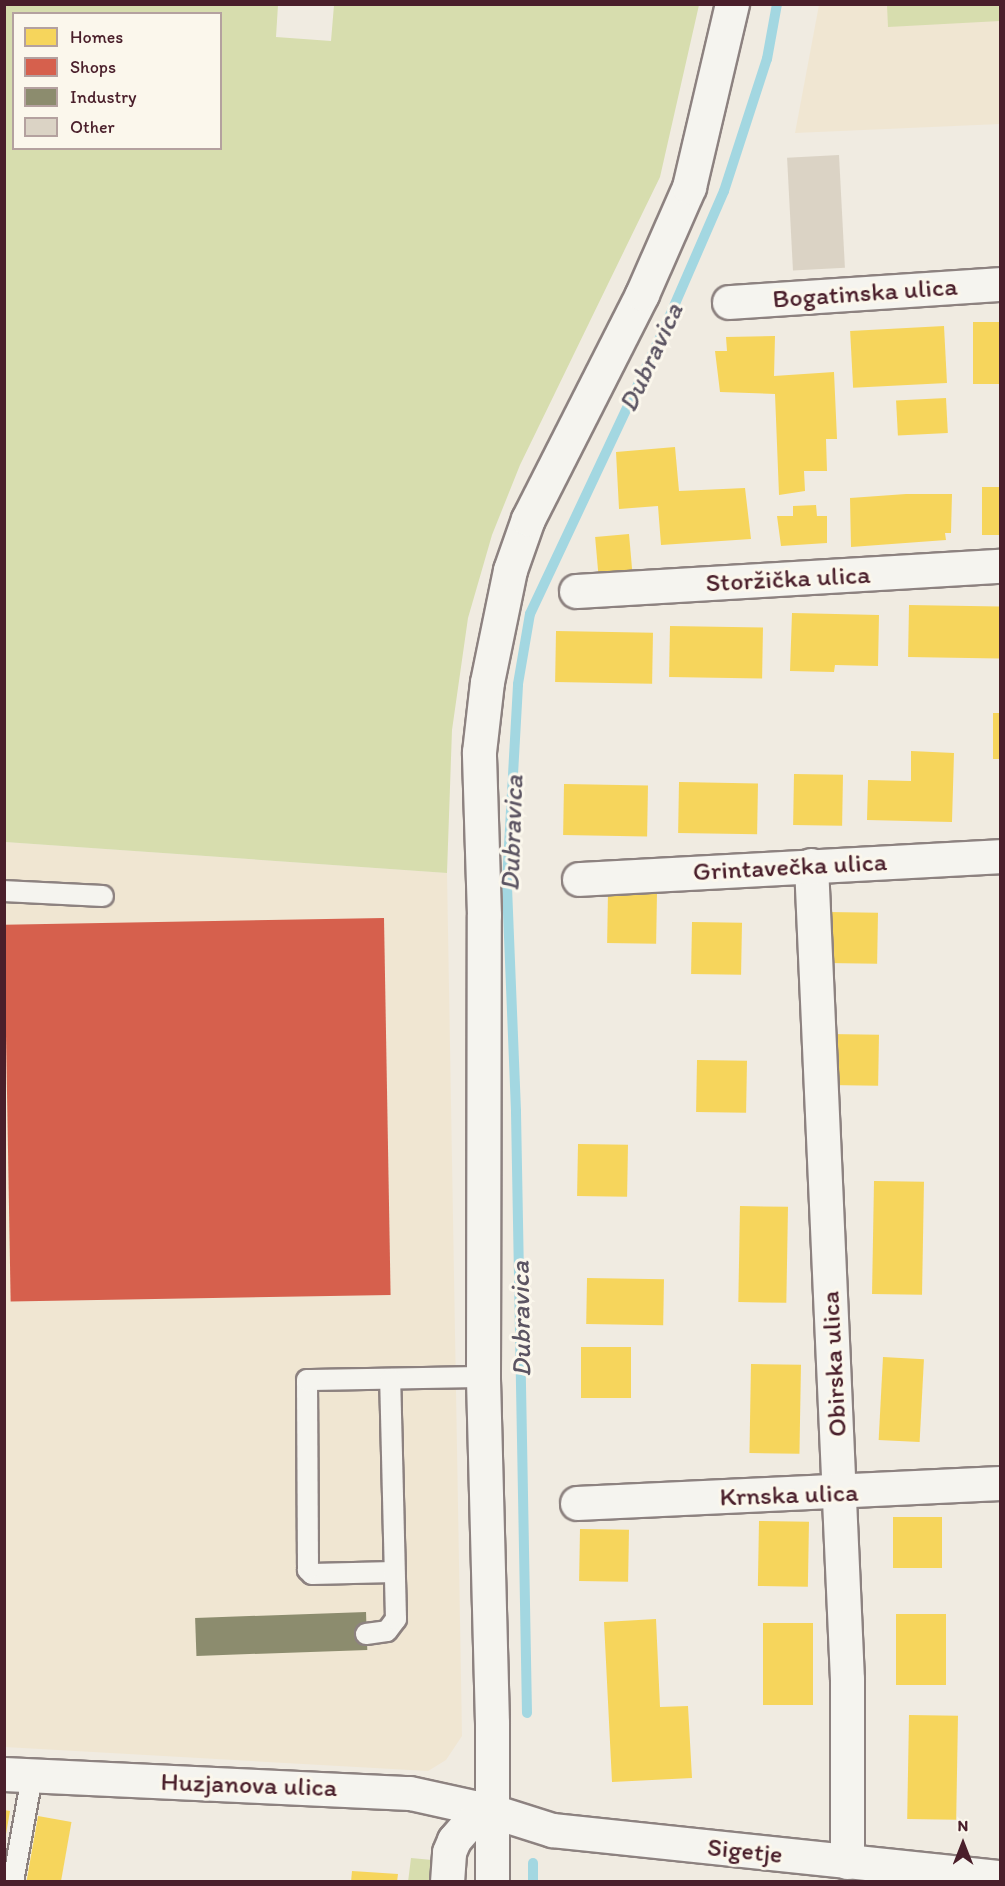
<!DOCTYPE html>
<html>
<head>
<meta charset="utf-8">
<style>
	body { margin:0 }
	#map { position:relative; width:1005px; height:1886px; overflow:hidden; background:#f0ebe1; font-family:Itim,sans-serif }
	div>[style] { position:absolute }
	.built>* { inset:0; background:#f0e6d2 }
	.green>* { inset:0; background:#d7ddae }
	.homes>* { inset:0; background:#f6d55c; transform-origin:0 0 }
	.shops>* { inset:0; background:#d6604d; transform-origin:0 0 }
	.industry>* { inset:0; background:#8c8c6e; transform-origin:0 0 }
	.stream>* { height:10px; margin:-5px; padding:0 5px; transform-origin:5px; border-radius:5px; background:#a3d7e1 }
	.building>* { inset:0; background:#dbd3c5; transform-origin:0 0 }
	.roads { filter:drop-shadow(2px 0 #8d8280) drop-shadow(-2px 0 #8d8280) drop-shadow(0 2px #8d8280) drop-shadow(0 -2px #8d8280) }
	.service>* { height:20px; margin:-10px; padding:0 10px; transform-origin:10px; border-radius:10px; background:#f5f4ef }
	.minor>* { height:33px; margin:-16.5px; padding:0 16.5px; transform-origin:16.5px; border-radius:16.5px; background:#f5f4ef }
	.tertiary>* { height:33px; margin:-16.5px; padding:0 16.5px; transform-origin:16.5px; border-radius:16.5px; background:#f5f4ef }
	span { translate:-50% -50%; white-space:nowrap; text-align:center; line-height:1.15; -webkit-text-stroke:6px #fbf7ec; paint-order:stroke }
	.street-label { font-size:26px; color:#4a1f2b }
	.water-label { font-size:27px; color:#5b5462; font-style:italic }
	.frame { position:absolute; inset:0; border:6px solid #4a1f2b; pointer-events:none }
	.legend { position:absolute; left:12px; top:12px; width:210px; height:138px; box-sizing:border-box; background:#fbf7ec; border:2px solid #b4a19f; margin:0; padding:8px 10px; list-style:none; font-size:18px; color:#4a1f2b }
	.legend li { display:flex; align-items:center; gap:12px; height:30px }
	.legend b { width:30px; border:2px solid #b4a19f }
	.north { position:absolute; left:933px; top:1814px; width:60px; height:60px; -webkit-text-stroke:4px #fbf7ec; paint-order:stroke; rotate:0deg; font-size:16px; font-weight:700; line-height:24px; text-align:center; color:#4a1f2b }
	.north::after { content:''; display:block; margin:auto; width:21px; height:27px; background:#4a1f2b; clip-path:polygon(50% 0,100% 100%,50% 72%,0 100%) }
</style>
</head>
<body>
<div id="map">
	<div class="built">
		<i style="clip-path:polygon(819px 5px,1000px 5px,1000px 124px,795px 133px)"></i>
		<i style="clip-path:polygon(5px 842px,447px 873px,462px 1736px,446px 1760px,428px 1771px,5px 1747px)"></i>
	</div>
	<div class="green">
		<i style="clip-path:polygon(evenodd,4px 5px,278px 5px,276px 37px,331px 41px,334px 5px,699px 5px,660px 177px,520px 465px,492px 535px,468px 618px,452px 730px,447px 873px,5px 842px,4px 5px,14px 14px,220px 14px,220px 148px,14px 148px,14px 14px)"></i>
		<i style="clip-path:polygon(887px 5px,1000px 5px,1000px 21px,888px 27px)"></i>
		<i style="clip-path:polygon(411px 1858px,432px 1860px,431px 1881px,408px 1882px)"></i>
	</div>
	<div class="homes">
		<i style="left:1000px;top:322px;width:62px;height:27px;rotate:90deg"></i>
		<i style="left:944px;top:326px;width:57px;height:94px;rotate:87deg"></i>
		<i style="clip-path:polygon(775px 336px,774px 376px,834px 372px,837px 439px,826px 439px,827px 471px,804px 471px,805px 491px,779px 495px,775px 394px,720px 392px,715px 351px,727px 351px,726px 337px)"></i>
		<i style="left:946px;top:398px;width:35px;height:50px;rotate:87deg"></i>
		<i style="clip-path:polygon(675px 447px,679px 491px,745px 488px,751px 539px,661px 545px,658px 506px,619px 509px,616px 452px)"></i>
		<i style="left:1000px;top:487px;width:48px;height:18px;rotate:90deg"></i>
		<i style="clip-path:polygon(906px 494px,952px 494px,951px 533px,945px 533px,946px 540px,851px 547px,850px 498px)"></i>
		<i style="clip-path:polygon(816px 505px,817px 516px,827px 516px,827px 543px,781px 546px,777px 516px,793px 516px,793px 506px)"></i>
		<i style="left:629px;top:534px;width:37px;height:34px;rotate:85deg"></i>
		<i style="left:909px;top:605px;width:91px;height:52px;rotate:1deg"></i>
		<i style="clip-path:polygon(792px 613px,879px 615px,878px 666px,835px 665px,834px 672px,790px 671px)"></i>
		<i style="left:670px;top:626px;width:93px;height:51px;rotate:1deg"></i>
		<i style="left:556px;top:631px;width:97px;height:51px;rotate:1deg"></i>
		<i style="left:993px;top:713px;width:7px;height:46px"></i>
		<i style="clip-path:polygon(911px 751px,954px 753px,952px 822px,867px 820px,868px 780px,911px 781px)"></i>
		<i style="left:794px;top:774px;width:49px;height:51px;rotate:1deg"></i>
		<i style="left:679px;top:782px;width:79px;height:51px;rotate:1deg"></i>
		<i style="left:564px;top:784px;width:84px;height:51px;rotate:1deg"></i>
		<i style="left:608px;top:892px;width:49px;height:51px;rotate:1deg"></i>
		<i style="left:828px;top:912px;width:50px;height:51px;rotate:1deg"></i>
		<i style="left:692px;top:922px;width:50px;height:52px;rotate:1deg"></i>
		<i style="left:829px;top:1034px;width:50px;height:51px;rotate:1deg"></i>
		<i style="left:697px;top:1060px;width:50px;height:52px;rotate:1deg"></i>
		<i style="left:578px;top:1144px;width:50px;height:52px;rotate:1deg"></i>
		<i style="left:874px;top:1181px;width:50px;height:113px;rotate:1deg"></i>
		<i style="left:740px;top:1206px;width:48px;height:96px;rotate:1deg"></i>
		<i style="left:587px;top:1278px;width:77px;height:46px;rotate:1deg"></i>
		<i style="left:581px;top:1347px;width:50px;height:51px"></i>
		<i style="left:883px;top:1357px;width:41px;height:83px;rotate:3deg"></i>
		<i style="left:751px;top:1364px;width:50px;height:89px;rotate:1deg"></i>
		<i style="left:893px;top:1517px;width:49px;height:51px"></i>
		<i style="left:759px;top:1521px;width:50px;height:65px;rotate:1deg"></i>
		<i style="left:580px;top:1529px;width:49px;height:52px;rotate:1deg"></i>
		<i style="left:896px;top:1614px;width:50px;height:71px"></i>
		<i style="clip-path:polygon(656px 1619px,660px 1707px,688px 1706px,692px 1778px,612px 1782px,604px 1622px)"></i>
		<i style="left:813px;top:1623px;width:82px;height:50px;rotate:90deg"></i>
		<i style="left:909px;top:1715px;width:49px;height:104px;rotate:1deg"></i>
		<i style="clip-path:polygon(4px 1810px,10px 1811px,6px 1834px,4px 1834px)"></i>
		<i style="left:38px;top:1816px;width:34px;height:67px;rotate:10deg"></i>
		<i style="clip-path:polygon(352px 1871px,398px 1874px,397px 1882px,351px 1882px)"></i>
	</div>
	<div class="shops">
		<i style="left:384px;top:918px;width:377px;height:380px;rotate:89deg"></i>
	</div>
	<div class="industry">
		<i style="left:366px;top:1612px;width:38px;height:171px;rotate:88deg"></i>
	</div>
	<div class="stream">
		<i style="left:527px;top:1713px;width:602px;rotate:-91.05deg"></i>
		<i style="left:516px;top:1111px;width:229px;rotate:-92.3deg"></i>
		<i style="left:507px;top:882px;width:198px;rotate:-86.8deg"></i>
		<i style="left:518px;top:684px;width:71px;rotate:-80.3deg"></i>
		<i style="left:530px;top:614px;width:307px;rotate:-64.8deg"></i>
		<i style="left:661px;top:336px;width:158px;rotate:-66.5deg"></i>
		<i style="left:724px;top:191px;width:139px;rotate:-72deg"></i>
		<i style="left:767px;top:59px;width:56px;rotate:-79.7deg"></i>
		<i style="left:533px;top:1863px;width:19px;rotate:90deg"></i>
	</div>
	<div class="building">
		<i style="left:839px;top:155px;width:113px;height:52px;rotate:87deg"></i>
	</div>
	<div class="roads">
		<div class="service">
			<i style="left:4px;top:891px;width:99px;rotate:2.9deg"></i>
			<i style="left:394px;top:1572px;width:82px;rotate:178.6deg"></i>
			<i style="left:312px;top:1574px;width:6px;rotate:-135deg"></i>
			<i style="left:308px;top:1570px;width:190px;rotate:-90.3deg"></i>
			<i style="left:307px;top:1380px;width:176px;rotate:-1deg"></i>
			<i style="left:366px;top:1634px;width:21px;rotate:-8deg"></i>
			<i style="left:387px;top:1631px;width:15px;rotate:-53deg"></i>
			<i style="left:396px;top:1619px;width:240px;rotate:-91.4deg"></i>
			<i style="left:13px;top:1882px;width:108px;rotate:-79.8deg"></i>
		</div>
		<div class="minor">
			<i style="left:729px;top:302px;width:272px;rotate:-3.8deg"></i>
			<i style="left:576px;top:591px;width:425px;rotate:-3.4deg"></i>
			<i style="left:811px;top:865px;width:815px;rotate:87.47deg"></i>
			<i style="left:847px;top:1679px;width:183px;rotate:90deg"></i>
			<i style="left:579px;top:879px;width:422px;rotate:-3.1deg"></i>
			<i style="left:577px;top:1503px;width:423px;rotate:-2.7deg"></i>
			<i style="left:4px;top:1774px;width:406px;rotate:2.7deg"></i>
			<i style="left:410px;top:1793px;width:84px;rotate:12.4deg"></i>
			<i style="left:492px;top:1811px;width:63px;rotate:17.6deg"></i>
			<i style="left:552px;top:1830px;width:450px;rotate:6deg"></i>
			<i style="left:447px;top:1882px;width:30px;rotate:-86deg"></i>
			<i style="left:449px;top:1852px;width:13px;rotate:-67deg"></i>
			<i style="left:454px;top:1840px;width:21px;rotate:-49deg"></i>
			<i style="left:468px;top:1824px;width:27px;rotate:-28deg"></i>
		</div>
		<div class="tertiary">
			<i style="left:492px;top:1882px;width:159px;rotate:-90deg"></i>
			<i style="left:492px;top:1723px;width:346px;rotate:-91.5deg"></i>
			<i style="left:483px;top:1377px;width:462px;rotate:-89.9deg"></i>
			<i style="left:484px;top:915px;width:163px;rotate:-91.8deg"></i>
			<i style="left:479px;top:752px;width:70px;rotate:-83.5deg"></i>
			<i style="left:487px;top:682px;width:114px;rotate:-78.4deg"></i>
			<i style="left:510px;top:570px;width:54px;rotate:-70.6deg"></i>
			<i style="left:528px;top:519px;width:252px;rotate:-63.1deg"></i>
			<i style="left:642px;top:294px;width:117px;rotate:-66.3deg"></i>
			<i style="left:689px;top:187px;width:188px;rotate:-76.8deg"></i>
		</div>
	</div>
	<div class="street-label">
		<span style="left:865px;top:293px;rotate:-4deg">Bogatinska ulica</span>
		<span style="left:788px;top:579px;rotate:-3deg">Storžička ulica</span>
		<span style="left:790px;top:867px;rotate:-3deg">Grintavečka ulica</span>
		<span style="left:834px;top:1364px;rotate:-93deg">Obirska ulica</span>
		<span style="left:789px;top:1495px;rotate:-2deg">Krnska ulica</span>
		<span style="left:249px;top:1785px;rotate:2deg">Huzjanova ulica</span>
		<span style="left:745px;top:1851px;rotate:6deg">Sigetje</span>
	</div>
	<div class="water-label">
		<span style="left:650px;top:357px;rotate:-65deg">Dubravica</span>
		<span style="left:511px;top:833px;rotate:-88deg">Dubravica</span>
		<span style="left:520px;top:1319px;rotate:-91deg">Dubravica</span>
	</div>
	<div class="frame"></div>
	<ul class="legend">
	<li><b style="height:16px;background:#f6d55c"></b>Homes</li>
	<li><b style="height:16px;background:#d6604d"></b>Shops</li>
	<li><b style="height:16px;background:#8c8c6e"></b>Industry</li>
	<li><b style="height:16px;background:#dbd3c5"></b>Other</li>
	</ul>
	<div class="north">N</div>
</div>
</body>
</html>
